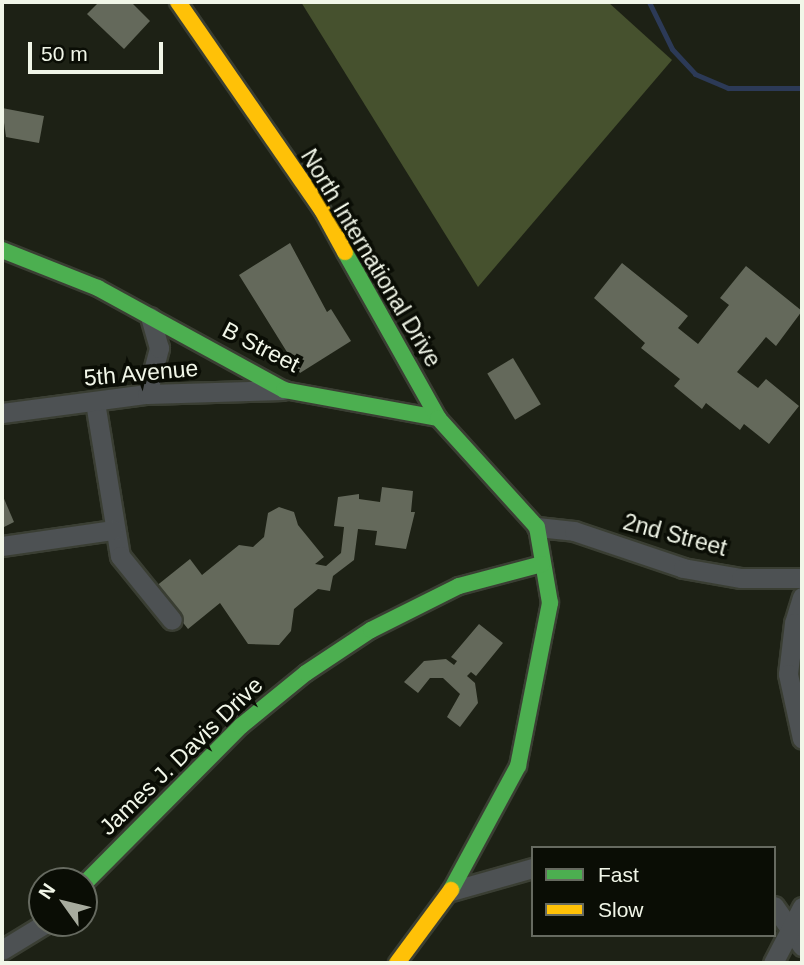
<!DOCTYPE html>
<html>
<head>
<meta charset="utf-8">
<style>
	body { margin:0 }
	#map { position:relative; width:804px; height:965px; overflow:hidden; background:#1d2115; font-family:Arial,sans-serif }
	div>[style] { position:absolute }
	.forest>* { inset:0; background:#46512e }
	.stream>* { height:5px; margin:-2.5px; padding:0 2.5px; transform-origin:2.5px; border-radius:2.5px; background:#2c3a57 }
	.building>* { inset:0; background:#64695b; transform-origin:0 0 }
	.roads { filter:drop-shadow(2px 0 #3a3e33) drop-shadow(-2px 0 #3a3e33) drop-shadow(0 2px #3a3e33) drop-shadow(0 -2px #3a3e33) }
	.street>* { height:19px; margin:-9.5px; padding:0 9.5px; transform-origin:9.5px; border-radius:9.5px; background:#4d5153 }
	.fast>* { height:16px; margin:-8px; padding:0 8px; transform-origin:8px; border-radius:8px; background:#4caf50 }
	.slow>* { height:16px; margin:-8px; padding:0 8px; transform-origin:8px; border-radius:8px; background:#ffc107 }
	span { translate:-50% -50%; white-space:nowrap; text-align:center; line-height:1.15; -webkit-text-stroke:7px #0a0d05; paint-order:stroke }
	.street-label { font-size:23px; color:#f1f6e8 }
	.frame { position:absolute; inset:0; border:4px solid #f1f6e8; pointer-events:none }
	.legend { position:absolute; left:531px; top:846px; width:245px; height:91px; box-sizing:border-box; background:#0a0d05; border:2px solid #666a60; margin:0; padding:9px 12px; list-style:none; font-size:21px; color:#f1f6e8 }
	.legend li { display:flex; align-items:center; gap:14px; height:35px }
	.legend b { width:35px; border:2px solid #666a60 }
	.north { position:absolute; left:28px; top:867px; width:70px; height:70px; box-sizing:border-box; background:#0a0d05; border:2px solid #666a60; border-radius:50%; rotate:304deg; font-size:19px; font-weight:700; line-height:28px; text-align:center; color:#f1f6e8 }
	.north::after { content:''; display:block; margin:auto; width:24px; height:32px; background:#a7ab9e; clip-path:polygon(50% 0,100% 100%,50% 72%,0 100%) }
	.scale { position:absolute; left:28px; top:42px; width:135px; height:32px; box-sizing:border-box; border:4px solid #f1f6e8; border-top:0; padding-left:9px; font-size:21px; line-height:24px; white-space:nowrap; color:#f1f6e8; -webkit-text-stroke:5px #0a0d05; paint-order:stroke }
</style>
</head>
<body>
<div id="map">
	<div class="forest">
		<i style="clip-path:polygon(301px 2px,608px 2px,672px 60px,478px 287px)"></i>
	</div>
	<div class="stream">
		<i style="left:649px;top:2px;width:52px;rotate:63.9deg"></i>
		<i style="left:672px;top:49px;width:34px;rotate:47deg"></i>
		<i style="left:695px;top:74px;width:36px;rotate:23deg"></i>
		<i style="left:728px;top:88px;width:74px"></i>
	</div>
	<div class="building">
		<i style="clip-path:polygon(99px 2px,131px 2px,150px 21px,124px 49px,87px 14px)"></i>
		<i style="clip-path:polygon(2px 108px,44px 116px,39px 143px,6px 137px)"></i>
		<i style="clip-path:polygon(290px 243px,327px 312px,331px 309px,351px 341px,300px 373px,239px 275px)"></i>
		<i style="clip-path:polygon(622px 263px,688px 316px,678px 328px,698px 344px,729px 305px,720px 298px,746px 266px,802px 311px,776px 346px,766px 337px,737px 372px,758px 388px,766px 379px,799px 406px,769px 444px,744px 424px,740px 430px,706px 403px,702px 409px,674px 386px,680px 379px,641px 348px,645px 343px,594px 298px)"></i>
		<i style="left:513px;top:358px;width:54px;height:30px;rotate:59deg"></i>
		<i style="clip-path:polygon(382px 487px,413px 491px,411px 512px,415px 512px,406px 549px,375px 545px,377px 531px,358px 529px,354px 560px,333px 576px,330px 591px,318px 589px,294px 609px,291px 631px,279px 645px,248px 644px,220px 603px,188px 629px,155px 587px,190px 559px,202px 575px,239px 545px,253px 547px,264px 537px,268px 513px,279px 507px,294px 512px,298px 525px,324px 557px,315px 564px,326px 566px,341px 553px,344px 527px,334px 526px,338px 497px,359px 494px,359px 499px,380px 502px)"></i>
		<i style="clip-path:polygon(2px 494px,14px 522px,2px 528px)"></i>
		<i style="clip-path:polygon(479px 624px,503px 643px,476px 676px,471px 672px,467px 676px,475px 683px,478px 703px,460px 727px,447px 717px,460px 694px,443px 678px,430px 678px,418px 693px,404px 682px,424px 661px,446px 659px,454px 665px,457px 661px,451px 657px)"></i>
	</div>
	<div class="roads">
		<div class="street">
			<i style="left:147px;top:394px;width:48px;rotate:-75.4deg"></i>
			<i style="left:159px;top:348px;width:32px;rotate:-106deg"></i>
			<i style="left:95px;top:402px;width:156px;rotate:80.8deg"></i>
			<i style="left:120px;top:556px;width:82px;rotate:50.9deg"></i>
			<i style="left:2px;top:413px;width:146px;rotate:-7.5deg"></i>
			<i style="left:147px;top:394px;width:136px;rotate:-1.7deg"></i>
			<i style="left:537px;top:527px;width:37px;rotate:6deg"></i>
			<i style="left:574px;top:531px;width:115px;rotate:18.7deg"></i>
			<i style="left:683px;top:568px;width:59px;rotate:9.8deg"></i>
			<i style="left:741px;top:578px;width:61px"></i>
			<i style="left:2px;top:546px;width:112px;rotate:-8.2deg"></i>
			<i style="left:802px;top:597px;width:27px;rotate:107deg"></i>
			<i style="left:794px;top:623px;width:51px;rotate:96.7deg"></i>
			<i style="left:788px;top:674px;width:66px;rotate:77.8deg"></i>
			<i style="left:451px;top:891px;width:85px;rotate:-15.7deg"></i>
			<i style="left:774px;top:906px;width:49px;rotate:55deg"></i>
			<i style="left:2px;top:950px;width:52px;rotate:-31.5deg"></i>
			<i style="left:773px;top:963px;width:63px;rotate:-62.6deg"></i>
		</div>
		<div class="fast">
			<i style="left:2px;top:250px;width:103px;rotate:21.6deg"></i>
			<i style="left:98px;top:288px;width:212px;rotate:28.7deg"></i>
			<i style="left:284px;top:390px;width:157px;rotate:10.3deg"></i>
			<i style="left:345px;top:252px;width:190px;rotate:60.7deg"></i>
			<i style="left:438px;top:418px;width:147px;rotate:47.8deg"></i>
			<i style="left:537px;top:527px;width:77px;rotate:80.3deg"></i>
			<i style="left:550px;top:603px;width:166px;rotate:101.1deg"></i>
			<i style="left:518px;top:766px;width:141px;rotate:118.4deg"></i>
			<i style="left:84px;top:884px;width:223px;rotate:-45.2deg"></i>
			<i style="left:241px;top:726px;width:84px;rotate:-39.2deg"></i>
			<i style="left:306px;top:673px;width:78px;rotate:-33.5deg"></i>
			<i style="left:371px;top:630px;width:98px;rotate:-26.6deg"></i>
			<i style="left:459px;top:586px;width:86px;rotate:-14.8deg"></i>
		</div>
		<div class="slow">
			<i style="left:178px;top:2px;width:253px;rotate:55.3deg"></i>
			<i style="left:322px;top:210px;width:48px;rotate:61.3deg"></i>
			<i style="left:397px;top:963px;width:91px;rotate:-53.5deg"></i>
		</div>
	</div>
	<div class="street-label">
		<span style="left:371px;top:258px;rotate:59deg">North International Drive</span>
		<span style="left:261px;top:347px;rotate:27deg">B Street</span>
		<span style="left:141px;top:373px;rotate:-5deg">5th Avenue</span>
		<span style="left:675px;top:535px;rotate:15deg">2nd Street</span>
		<span style="left:181px;top:756px;rotate:-44deg">James J. Davis Drive</span>
	</div>
	<div class="frame"></div>
	<ul class="legend">
	<li><b style="height:9px;background:#4caf50"></b>Fast</li>
	<li><b style="height:9px;background:#ffc107"></b>Slow</li>
	</ul>
	<div class="north">N</div>
	<div class="scale">50 m</div>
</div>
</body>
</html>
